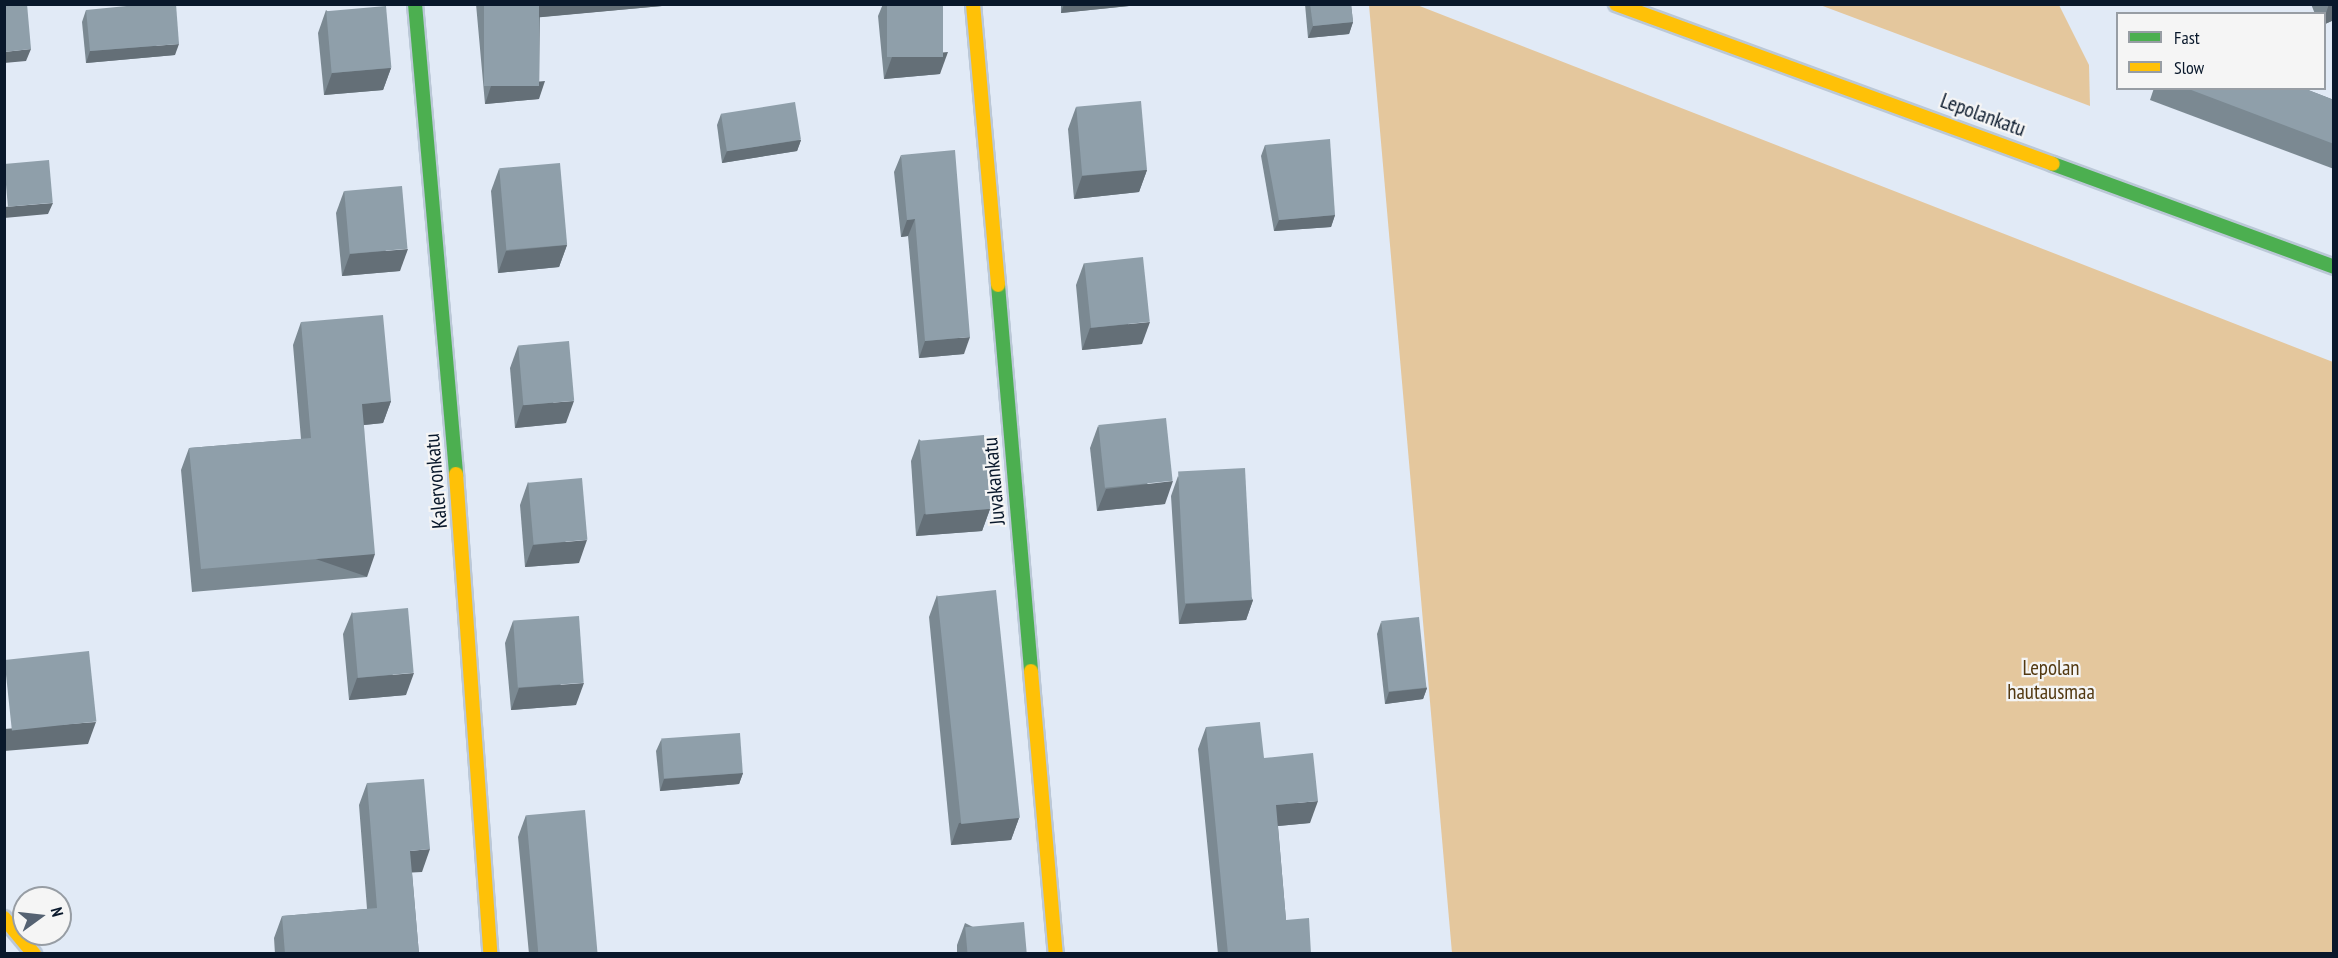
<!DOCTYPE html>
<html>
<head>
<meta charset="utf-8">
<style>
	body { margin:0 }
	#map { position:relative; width:2338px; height:958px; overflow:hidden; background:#e1eaf6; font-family:"PT Sans Narrow",sans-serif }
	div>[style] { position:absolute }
	.green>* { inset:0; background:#e4c79d }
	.roads { filter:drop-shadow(2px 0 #bbc8d7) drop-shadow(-2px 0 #bbc8d7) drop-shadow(0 2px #bbc8d7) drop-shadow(0 -2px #bbc8d7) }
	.fast>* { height:14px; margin:-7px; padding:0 7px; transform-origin:7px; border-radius:7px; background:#4caf50 }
	.slow>* { height:14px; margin:-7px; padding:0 7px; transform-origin:7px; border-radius:7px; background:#ffc107 }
	.wall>* { inset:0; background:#7b8992 }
	.shaded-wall>* { inset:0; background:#646f77; transform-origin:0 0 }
	.building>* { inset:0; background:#8f9faa; transform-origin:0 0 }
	span { translate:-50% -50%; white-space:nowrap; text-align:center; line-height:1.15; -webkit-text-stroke:4.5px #f5f5f5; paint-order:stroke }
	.street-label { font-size:21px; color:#09182b }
	.park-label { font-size:21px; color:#533911 }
	.frame { position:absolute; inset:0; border:6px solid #09182b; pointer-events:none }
	.legend { position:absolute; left:2116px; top:12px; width:210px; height:78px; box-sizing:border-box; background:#f5f5f5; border:2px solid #979da4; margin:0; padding:8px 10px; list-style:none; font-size:18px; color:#09182b }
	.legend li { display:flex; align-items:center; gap:12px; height:30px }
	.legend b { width:30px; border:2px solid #979da4 }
	.north { position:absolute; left:12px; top:886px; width:60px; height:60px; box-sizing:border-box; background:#f5f5f5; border:2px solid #979da4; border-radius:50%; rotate:75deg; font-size:16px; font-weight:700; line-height:24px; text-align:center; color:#09182b }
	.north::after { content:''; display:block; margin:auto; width:21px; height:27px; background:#556272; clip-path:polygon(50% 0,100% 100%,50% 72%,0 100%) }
</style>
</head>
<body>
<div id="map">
	<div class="green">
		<i style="clip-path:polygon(1369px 5px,1417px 5px,2333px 362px,2333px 953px,1452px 953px)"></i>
		<i style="clip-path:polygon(1820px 5px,2059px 5px,2089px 65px,2090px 106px)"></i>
	</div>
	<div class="roads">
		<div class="fast">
			<i style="left:415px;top:4px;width:472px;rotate:85deg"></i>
			<i style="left:2053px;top:164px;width:299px;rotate:20.1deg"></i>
			<i style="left:998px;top:285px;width:387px;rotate:85.1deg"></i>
		</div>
		<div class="slow">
			<i style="left:973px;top:4px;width:282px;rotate:84.9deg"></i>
			<i style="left:1616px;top:4px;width:465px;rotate:20.1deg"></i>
			<i style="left:456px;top:474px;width:481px;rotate:85.9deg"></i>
			<i style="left:1031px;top:671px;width:284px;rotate:85deg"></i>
			<i style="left:4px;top:918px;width:47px;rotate:50.2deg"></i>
		</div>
	</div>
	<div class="wall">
		<i style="clip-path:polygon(476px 4px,663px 4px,662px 6px,540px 17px,539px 99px,485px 104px)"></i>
		<i style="clip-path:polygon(883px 4px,943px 4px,940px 74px,884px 79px,878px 16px)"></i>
		<i style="clip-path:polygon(1061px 4px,1130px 4px,1129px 6px,1061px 13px)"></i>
		<i style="clip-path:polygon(1305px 4px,1351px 4px,1353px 22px,1349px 34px,1308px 38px)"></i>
		<i style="clip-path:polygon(2311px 4px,2334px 4px,2334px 20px,2325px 24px,2325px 14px,2315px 14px)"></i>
		<i style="clip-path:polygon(86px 10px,175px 55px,86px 63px,82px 22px)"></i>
		<i style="clip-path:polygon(326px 10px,391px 68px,383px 90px,324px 95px,318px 33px)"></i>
		<i style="clip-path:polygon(2154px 88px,2303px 88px,2334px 100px,2334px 169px,2150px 100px)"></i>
		<i style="clip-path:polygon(1076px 107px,1147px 170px,1139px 192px,1074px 199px,1068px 129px)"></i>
		<i style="clip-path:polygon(721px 114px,801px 140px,797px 151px,722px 163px,717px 125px)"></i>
		<i style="clip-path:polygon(1265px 145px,1335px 215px,1331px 227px,1274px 231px,1261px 156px)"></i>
		<i style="clip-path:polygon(901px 155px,964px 354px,919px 358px,908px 236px,901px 237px,894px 172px)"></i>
		<i style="clip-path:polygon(499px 169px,567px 245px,559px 267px,498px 273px,491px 191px)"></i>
		<i style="clip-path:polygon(344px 191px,400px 271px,342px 276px,336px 213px)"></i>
		<i style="clip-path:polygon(1084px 263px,1142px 344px,1082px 350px,1076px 285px)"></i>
		<i style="clip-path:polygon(301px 322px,391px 401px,383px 423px,364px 425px,367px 577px,192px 592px,181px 470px,189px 448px,301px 439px,293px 345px)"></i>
		<i style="clip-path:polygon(518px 346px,566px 423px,515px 428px,510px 368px)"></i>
		<i style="clip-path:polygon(1098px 426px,1165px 504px,1097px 511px,1090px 448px)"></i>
		<i style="clip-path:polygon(919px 439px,990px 509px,982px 531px,916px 536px,911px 461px)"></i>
		<i style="clip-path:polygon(1178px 476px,1253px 600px,1246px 620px,1179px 624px,1171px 496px)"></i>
		<i style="clip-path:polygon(528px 482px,579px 563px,525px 567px,520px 505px)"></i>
		<i style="clip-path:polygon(937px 595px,1019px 818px,1011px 840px,951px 845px,929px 617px)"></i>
		<i style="clip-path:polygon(352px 612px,406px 695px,349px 700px,343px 634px)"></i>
		<i style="clip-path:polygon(513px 621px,576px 705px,511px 710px,505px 643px)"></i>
		<i style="clip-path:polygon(1381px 622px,1427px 688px,1423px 699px,1385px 704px,1377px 634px)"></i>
		<i style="clip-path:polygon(1206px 727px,1264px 758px,1310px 823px,1278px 826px,1286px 920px,1311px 954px,1218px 954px,1198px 749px)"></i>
		<i style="clip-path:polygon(661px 740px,743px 773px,739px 784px,660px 791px,656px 751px)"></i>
		<i style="clip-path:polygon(367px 783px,422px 872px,412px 872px,419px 954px,275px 954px,274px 938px,282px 916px,367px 909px,359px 805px)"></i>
		<i style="clip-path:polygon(526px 815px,597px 954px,529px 954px,518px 837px)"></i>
		<i style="clip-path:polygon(965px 923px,1027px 954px,957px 954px,957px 945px)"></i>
	</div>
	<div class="shaded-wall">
		<i style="clip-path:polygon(537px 4px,663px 4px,662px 6px,532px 18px)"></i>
		<i style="clip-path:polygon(1064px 4px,1130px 4px,1129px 6px,1061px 13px)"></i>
		<i style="clip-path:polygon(2329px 4px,2334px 4px,2334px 20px,2325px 24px,2325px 16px)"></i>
		<i style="clip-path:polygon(1353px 22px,1349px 34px,1308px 38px,1313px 26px)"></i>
		<i style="clip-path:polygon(179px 44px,175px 55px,86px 63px,90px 51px)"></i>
		<i style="clip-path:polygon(31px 49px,26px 61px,4px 63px,4px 52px)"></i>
		<i style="clip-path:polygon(948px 52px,940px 74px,884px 79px,892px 57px)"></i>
		<i style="clip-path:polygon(391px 68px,383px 90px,324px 95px,332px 73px)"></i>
		<i style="clip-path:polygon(545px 81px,539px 99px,485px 104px,491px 86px)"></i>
		<i style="clip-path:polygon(801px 140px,797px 151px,722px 163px,727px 151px)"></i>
		<i style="clip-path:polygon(1147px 170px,1139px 192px,1074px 199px,1082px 176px)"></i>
		<i style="clip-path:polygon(53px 203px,48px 214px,4px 218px,4px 207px)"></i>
		<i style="clip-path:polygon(1335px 215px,1331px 227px,1274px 231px,1279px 220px)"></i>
		<i style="clip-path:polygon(915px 219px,908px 236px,901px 237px,907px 220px)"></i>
		<i style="clip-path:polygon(567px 245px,559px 267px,498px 273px,506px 251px)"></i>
		<i style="clip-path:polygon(408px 249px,400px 271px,342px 276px,350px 254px)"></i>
		<i style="clip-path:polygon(1150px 322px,1142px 344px,1082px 350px,1090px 328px)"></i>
		<i style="clip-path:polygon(970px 337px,964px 354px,919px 358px,925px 341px)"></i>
		<i style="clip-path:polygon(391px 401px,383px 423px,354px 426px,362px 404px)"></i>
		<i style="clip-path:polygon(574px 401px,566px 423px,515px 428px,523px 405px)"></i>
		<i style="clip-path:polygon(1173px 481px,1165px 504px,1097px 511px,1106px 489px)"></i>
		<i style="clip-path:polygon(990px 509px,982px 531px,916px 536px,924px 514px)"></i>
		<i style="clip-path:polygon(587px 540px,579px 563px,525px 567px,533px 545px)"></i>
		<i style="left:375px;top:554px;width:24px;height:175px;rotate:109deg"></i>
		<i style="clip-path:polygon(1253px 600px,1246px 620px,1179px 624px,1186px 604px)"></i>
		<i style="clip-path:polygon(414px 673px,406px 695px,349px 700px,357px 678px)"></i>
		<i style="clip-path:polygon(584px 683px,576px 705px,511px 710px,519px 688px)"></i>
		<i style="clip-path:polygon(1427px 688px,1423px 699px,1385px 704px,1389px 692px)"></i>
		<i style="clip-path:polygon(96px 722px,88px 744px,4px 751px,4px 729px)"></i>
		<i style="clip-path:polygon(743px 773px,739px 784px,660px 791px,664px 779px)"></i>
		<i style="clip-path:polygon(1318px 801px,1310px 823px,1268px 827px,1276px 805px)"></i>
		<i style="clip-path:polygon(1019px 818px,1011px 840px,951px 845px,959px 823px)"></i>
		<i style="clip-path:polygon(430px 849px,422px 872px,402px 873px,410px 851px)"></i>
	</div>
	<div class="building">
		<i style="clip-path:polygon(4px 4px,27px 4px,31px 49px,4px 52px)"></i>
		<i style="clip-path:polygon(147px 4px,176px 4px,179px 44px,90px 51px,86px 10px)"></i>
		<i style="left:484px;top:4px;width:55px;height:82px"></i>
		<i style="left:887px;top:4px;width:56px;height:53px"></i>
		<i style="clip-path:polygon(1310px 4px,1351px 4px,1353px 22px,1313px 26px)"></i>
		<i style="left:386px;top:6px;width:62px;height:60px;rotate:85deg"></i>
		<i style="clip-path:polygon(2186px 88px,2303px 88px,2334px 100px,2334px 144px)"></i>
		<i style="left:1141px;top:101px;width:69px;height:65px;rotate:85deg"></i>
		<i style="left:795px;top:102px;width:38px;height:75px;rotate:81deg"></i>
		<i style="clip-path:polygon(1330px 139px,1335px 215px,1279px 220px,1265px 145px)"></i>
		<i style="clip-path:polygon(955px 150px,970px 337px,925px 341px,915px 219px,907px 220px,901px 155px)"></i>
		<i style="left:49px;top:160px;width:43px;height:45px;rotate:85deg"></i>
		<i style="left:560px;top:163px;width:82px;height:61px;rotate:85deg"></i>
		<i style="left:402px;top:186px;width:63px;height:58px;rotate:85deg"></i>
		<i style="left:1143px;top:257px;width:65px;height:59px;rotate:84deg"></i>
		<i style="clip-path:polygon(383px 315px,391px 401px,362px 404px,375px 554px,201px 569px,189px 448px,311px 438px,301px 322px)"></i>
		<i style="left:569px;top:341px;width:60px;height:51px;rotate:85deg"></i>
		<i style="left:1166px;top:418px;width:63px;height:68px;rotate:84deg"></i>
		<i style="left:984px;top:435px;width:74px;height:65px;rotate:85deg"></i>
		<i style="left:1245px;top:468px;width:132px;height:67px;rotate:87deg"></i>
		<i style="left:582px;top:478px;width:62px;height:54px;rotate:85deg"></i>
		<i style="left:996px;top:590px;width:229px;height:59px;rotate:84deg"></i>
		<i style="left:408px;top:608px;width:65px;height:56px;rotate:85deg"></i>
		<i style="left:579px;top:616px;width:67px;height:66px;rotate:86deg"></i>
		<i style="left:1419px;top:617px;width:71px;height:38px;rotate:84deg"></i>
		<i style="left:89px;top:651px;width:71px;height:85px;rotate:84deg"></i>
		<i style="clip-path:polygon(1260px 722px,1264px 758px,1313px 753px,1318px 801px,1276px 805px,1286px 920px,1309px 918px,1311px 954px,1228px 954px,1206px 727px)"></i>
		<i style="left:740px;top:733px;width:40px;height:79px;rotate:86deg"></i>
		<i style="clip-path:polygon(424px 779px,430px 849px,410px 851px,419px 954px,285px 954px,282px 916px,377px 908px,367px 783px)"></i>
		<i style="left:585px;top:810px;width:144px;height:59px;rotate:85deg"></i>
		<i style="left:1024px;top:922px;width:32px;height:59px;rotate:85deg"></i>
	</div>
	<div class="street-label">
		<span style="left:1983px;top:115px;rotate:20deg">Lepolankatu</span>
		<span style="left:436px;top:481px;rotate:-95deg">Kalervonkatu</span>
		<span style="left:994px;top:481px;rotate:-95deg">Juvakankatu</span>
	</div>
	<div class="park-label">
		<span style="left:2051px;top:680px">Lepolan<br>hautausmaa</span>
	</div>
	<div class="frame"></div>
	<ul class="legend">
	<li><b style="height:8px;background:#4caf50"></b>Fast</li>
	<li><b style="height:8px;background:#ffc107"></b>Slow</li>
	</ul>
	<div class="north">N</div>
</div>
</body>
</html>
